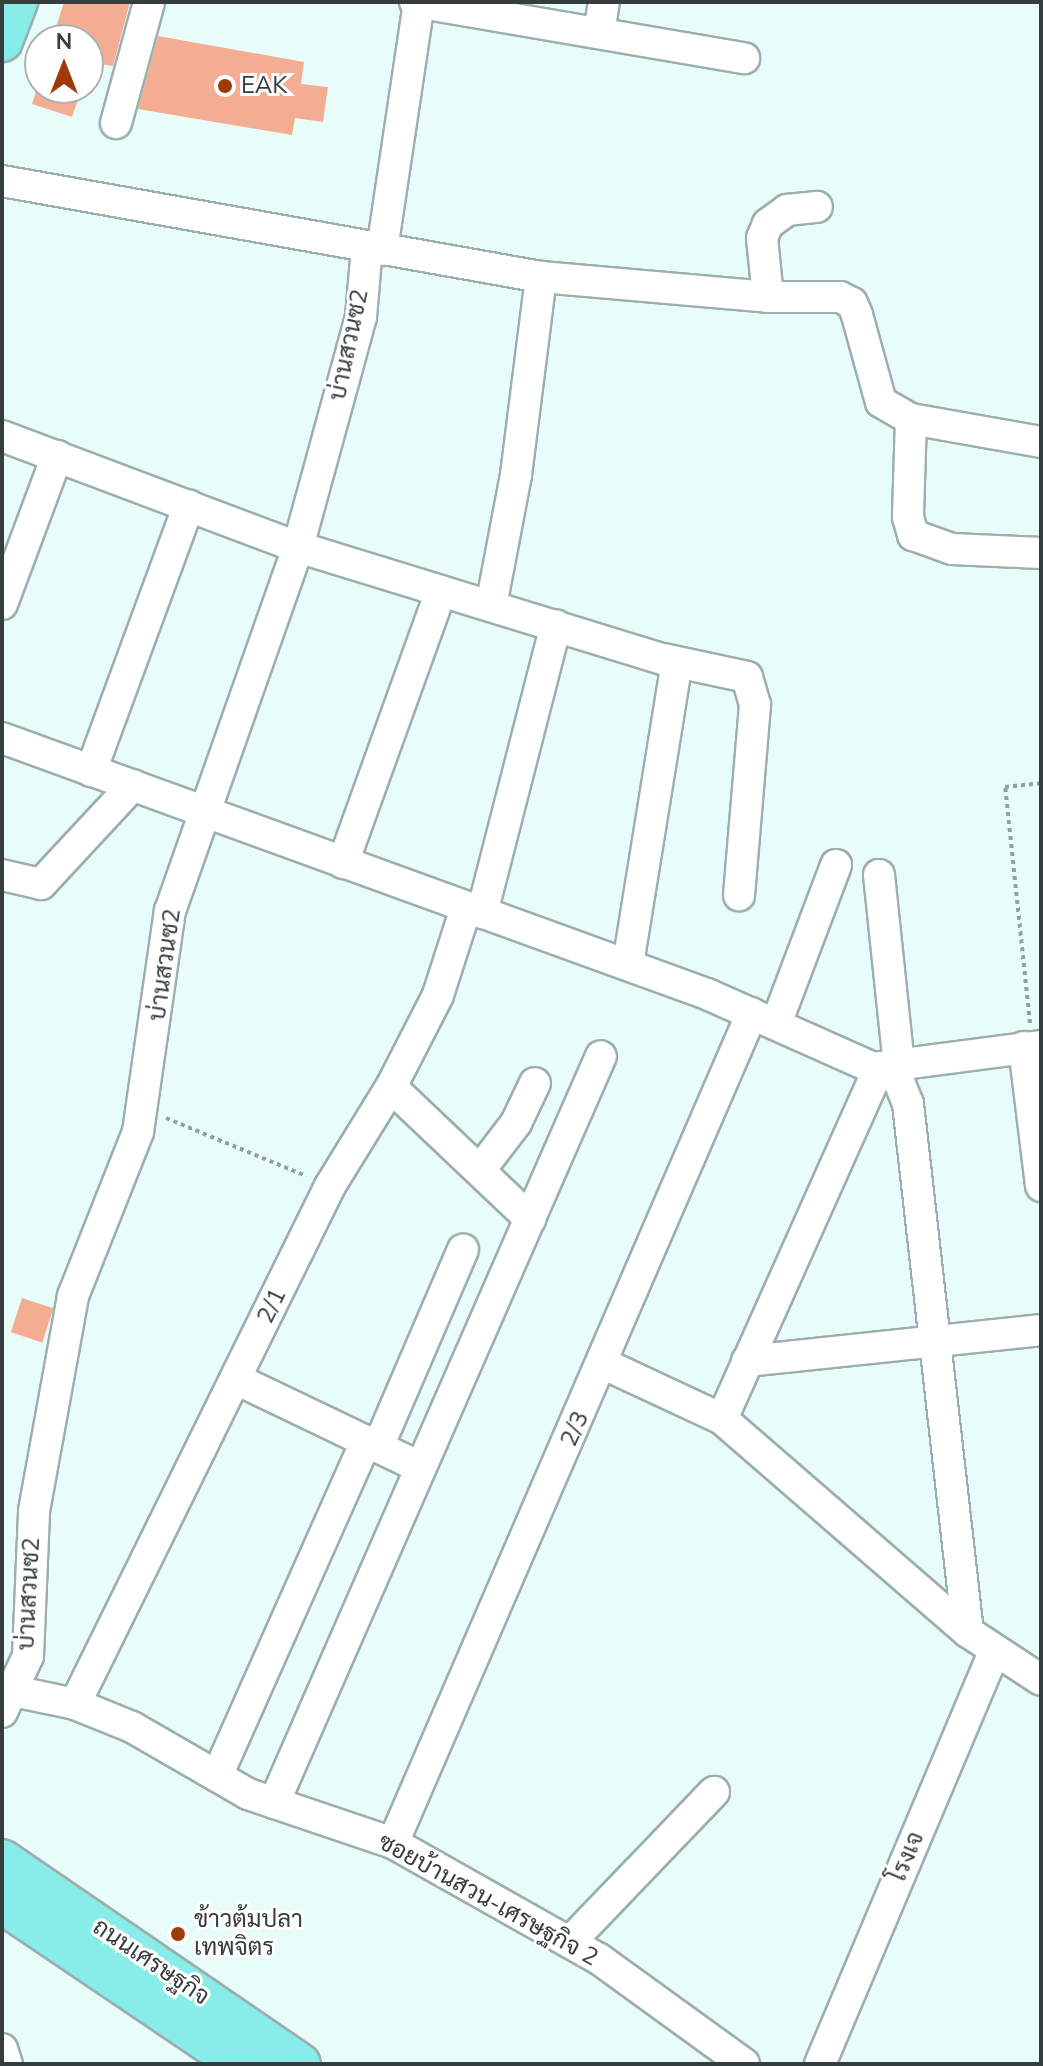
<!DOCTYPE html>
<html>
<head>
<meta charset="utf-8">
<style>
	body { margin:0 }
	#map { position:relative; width:1043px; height:2066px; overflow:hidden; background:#e8fcfa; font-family:"Nunito Sans",Sarabun,sans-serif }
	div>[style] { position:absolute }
	.building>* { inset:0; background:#f3ad93; transform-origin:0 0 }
	.path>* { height:4px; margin-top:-2px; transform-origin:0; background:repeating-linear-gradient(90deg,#93a09f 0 4px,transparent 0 8px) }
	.roads { filter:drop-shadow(2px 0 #9caead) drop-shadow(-2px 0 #9caead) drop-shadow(0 2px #9caead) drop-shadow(0 -2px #9caead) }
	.minor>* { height:30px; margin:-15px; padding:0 15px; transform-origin:15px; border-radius:15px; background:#fff }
	.major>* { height:40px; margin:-20px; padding:0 20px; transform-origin:20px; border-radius:20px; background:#88ece9 }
	.dots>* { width:22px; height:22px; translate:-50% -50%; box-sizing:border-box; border:4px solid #fff; border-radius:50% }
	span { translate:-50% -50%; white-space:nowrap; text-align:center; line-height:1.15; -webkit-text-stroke:6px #fff; paint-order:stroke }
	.poi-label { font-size:24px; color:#363d3d }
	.left { translate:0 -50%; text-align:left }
	.street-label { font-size:24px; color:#363d3d }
	.frame { position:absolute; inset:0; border:4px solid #363d3d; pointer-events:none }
	.north { position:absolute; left:24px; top:24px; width:80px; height:80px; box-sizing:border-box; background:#fff; border:2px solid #afb1b1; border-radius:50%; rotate:0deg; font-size:22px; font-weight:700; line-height:32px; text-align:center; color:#363d3d }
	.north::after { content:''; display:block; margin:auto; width:28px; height:36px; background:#9f3a08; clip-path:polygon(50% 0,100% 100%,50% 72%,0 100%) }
</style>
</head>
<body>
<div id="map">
	<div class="building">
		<i style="clip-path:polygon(64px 2px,130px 2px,113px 66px,88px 62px,88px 40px,52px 40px)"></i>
		<i style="clip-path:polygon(158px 36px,304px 62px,301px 84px,328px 87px,323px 122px,295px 118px,292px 135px,138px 109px)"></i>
		<i style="clip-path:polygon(37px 88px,82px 88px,72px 117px,32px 104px)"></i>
		<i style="left:22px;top:1298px;width:33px;height:36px;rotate:18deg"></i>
	</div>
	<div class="path">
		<i style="left:1030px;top:1023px;width:237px;rotate:-96deg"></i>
		<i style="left:1005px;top:787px;width:36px;rotate:-6deg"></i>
		<i style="left:166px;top:1118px;width:152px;rotate:22.5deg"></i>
	</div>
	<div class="roads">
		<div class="minor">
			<i style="left:415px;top:2px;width:334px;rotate:9.7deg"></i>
			<i style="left:599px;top:33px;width:31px;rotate:-81deg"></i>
			<i style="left:116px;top:123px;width:125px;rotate:-74.7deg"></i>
			<i style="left:2px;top:181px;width:547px;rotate:10.1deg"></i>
			<i style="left:541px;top:277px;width:228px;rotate:5deg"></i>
			<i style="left:768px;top:297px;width:72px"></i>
			<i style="left:840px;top:297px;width:13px;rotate:27deg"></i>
			<i style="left:852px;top:303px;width:13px;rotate:67deg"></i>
			<i style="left:857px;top:315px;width:90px;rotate:74.6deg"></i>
			<i style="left:881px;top:402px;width:34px;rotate:30deg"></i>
			<i style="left:911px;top:419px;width:132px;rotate:10deg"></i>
			<i style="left:382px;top:250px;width:250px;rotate:-81.5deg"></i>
			<i style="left:768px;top:297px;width:59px;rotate:-95.8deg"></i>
			<i style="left:762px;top:238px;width:15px;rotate:-67deg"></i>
			<i style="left:768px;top:224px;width:24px;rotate:-36deg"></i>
			<i style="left:787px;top:210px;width:30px;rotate:-6deg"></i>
			<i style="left:911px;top:419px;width:98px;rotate:91.8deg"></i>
			<i style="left:908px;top:517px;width:19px;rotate:74deg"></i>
			<i style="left:913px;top:535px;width:41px;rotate:19.7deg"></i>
			<i style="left:952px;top:549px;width:89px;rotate:2.6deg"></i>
			<i style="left:2px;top:436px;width:316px;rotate:20.6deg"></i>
			<i style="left:298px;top:547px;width:382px;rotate:17.1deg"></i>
			<i style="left:663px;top:659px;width:86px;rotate:12.1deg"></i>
			<i style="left:747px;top:677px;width:29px;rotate:74deg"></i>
			<i style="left:755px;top:705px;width:191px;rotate:94.8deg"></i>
			<i style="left:2px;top:604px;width:158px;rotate:-69.6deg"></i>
			<i style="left:491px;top:606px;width:133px;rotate:-79.2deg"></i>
			<i style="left:516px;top:475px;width:200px;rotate:-82.8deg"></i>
			<i style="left:2px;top:738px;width:750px;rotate:19.96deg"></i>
			<i style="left:707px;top:994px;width:209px;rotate:24deg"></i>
			<i style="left:898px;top:1079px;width:27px;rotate:68deg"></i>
			<i style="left:908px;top:1104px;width:531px;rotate:83.52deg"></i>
			<i style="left:91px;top:771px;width:283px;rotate:-69.8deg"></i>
			<i style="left:343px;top:863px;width:289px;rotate:-70.2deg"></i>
			<i style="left:2px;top:875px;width:40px;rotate:13deg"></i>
			<i style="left:41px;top:884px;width:135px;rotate:-47.1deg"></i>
			<i style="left:879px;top:875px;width:191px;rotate:84deg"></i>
			<i style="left:482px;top:913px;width:297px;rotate:-75.6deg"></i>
			<i style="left:628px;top:964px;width:305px;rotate:-80.8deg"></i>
			<i style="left:776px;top:1024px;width:170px;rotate:-69.3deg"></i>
			<i style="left:1024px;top:1047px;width:140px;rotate:83deg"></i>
			<i style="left:881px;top:1067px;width:161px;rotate:-7.5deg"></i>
			<i style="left:391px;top:1087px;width:192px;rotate:43.5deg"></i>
			<i style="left:480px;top:1170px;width:59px;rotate:-52.5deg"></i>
			<i style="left:516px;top:1123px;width:44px;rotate:-64.6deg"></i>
			<i style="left:747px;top:1361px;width:296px;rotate:-6deg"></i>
			<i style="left:604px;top:1364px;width:130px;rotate:25deg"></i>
			<i style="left:722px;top:1419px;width:325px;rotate:40.9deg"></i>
			<i style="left:968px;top:1632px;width:87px;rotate:33.3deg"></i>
			<i style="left:236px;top:1379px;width:204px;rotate:25.6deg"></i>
			<i style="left:722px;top:1419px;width:385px;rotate:-65.9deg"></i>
			<i style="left:378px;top:1447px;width:215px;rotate:-66.7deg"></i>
			<i style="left:13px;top:1691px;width:63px;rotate:11.8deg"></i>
			<i style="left:75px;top:1704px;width:61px;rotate:22deg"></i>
			<i style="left:132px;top:1727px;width:134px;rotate:30deg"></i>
			<i style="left:248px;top:1794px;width:153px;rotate:18.7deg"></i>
			<i style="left:393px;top:1843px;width:236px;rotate:29.4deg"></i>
			<i style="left:599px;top:1959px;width:179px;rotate:35.9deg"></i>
			<i style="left:75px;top:1704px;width:577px;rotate:-63.79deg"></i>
			<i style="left:330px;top:1186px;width:116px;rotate:-58.4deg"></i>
			<i style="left:391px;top:1087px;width:103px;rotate:-62.9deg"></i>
			<i style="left:438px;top:995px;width:91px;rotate:-72.2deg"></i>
			<i style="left:2px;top:1712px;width:62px;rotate:-65.1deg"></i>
			<i style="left:28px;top:1656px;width:145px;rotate:-87.6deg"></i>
			<i style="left:34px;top:1511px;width:219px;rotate:-79.7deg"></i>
			<i style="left:73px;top:1296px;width:176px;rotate:-68.4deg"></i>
			<i style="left:138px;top:1132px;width:223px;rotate:-81.8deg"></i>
			<i style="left:170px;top:911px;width:386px;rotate:-70.6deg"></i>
			<i style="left:298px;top:547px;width:238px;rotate:-74.7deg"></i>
			<i style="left:361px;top:317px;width:70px;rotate:-85.1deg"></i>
			<i style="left:217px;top:1776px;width:367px;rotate:-66deg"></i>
			<i style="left:274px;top:1803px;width:815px;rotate:-66.36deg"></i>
			<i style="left:393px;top:1843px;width:904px;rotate:-66.61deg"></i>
			<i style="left:570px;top:1942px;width:208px;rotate:-46.2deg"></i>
			<i style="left:2px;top:2049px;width:16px;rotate:72deg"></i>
			<i style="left:820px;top:2064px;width:449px;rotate:-67.1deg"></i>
		</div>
		<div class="major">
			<i style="left:2px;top:41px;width:42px;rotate:-69deg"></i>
			<i style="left:2px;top:1860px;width:361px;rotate:34.4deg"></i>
			<i style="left:2px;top:1903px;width:288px;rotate:34deg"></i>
		</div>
	</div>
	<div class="dots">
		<i style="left:225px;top:86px;background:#9f3a08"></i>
		<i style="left:178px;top:1934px;background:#9f3a08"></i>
	</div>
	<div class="poi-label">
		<span class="left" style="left:241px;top:86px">EAK</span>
		<span class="left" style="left:194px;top:1934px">ข้าวต้มปลา<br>เทพจิตร</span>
	</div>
	<div class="street-label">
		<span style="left:349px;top:345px;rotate:-78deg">บ่านสวนซ2</span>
		<span style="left:165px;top:965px;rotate:-82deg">บ่านสวนซ2</span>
		<span style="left:272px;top:1306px;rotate:-64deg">2/1</span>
		<span style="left:575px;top:1429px;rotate:-66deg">2/3</span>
		<span style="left:29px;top:1594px;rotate:-87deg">บ่านสวนซ2</span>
		<span style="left:907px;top:1857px;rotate:-67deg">โรงเจ</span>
		<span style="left:488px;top:1900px;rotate:29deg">ซอยบ้านสวน-เศรษฐกิจ 2</span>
		<span style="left:151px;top:1962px;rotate:34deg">ถนนเศรษฐกิจ</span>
	</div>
	<div class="frame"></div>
	<div class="north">N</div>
</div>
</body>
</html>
